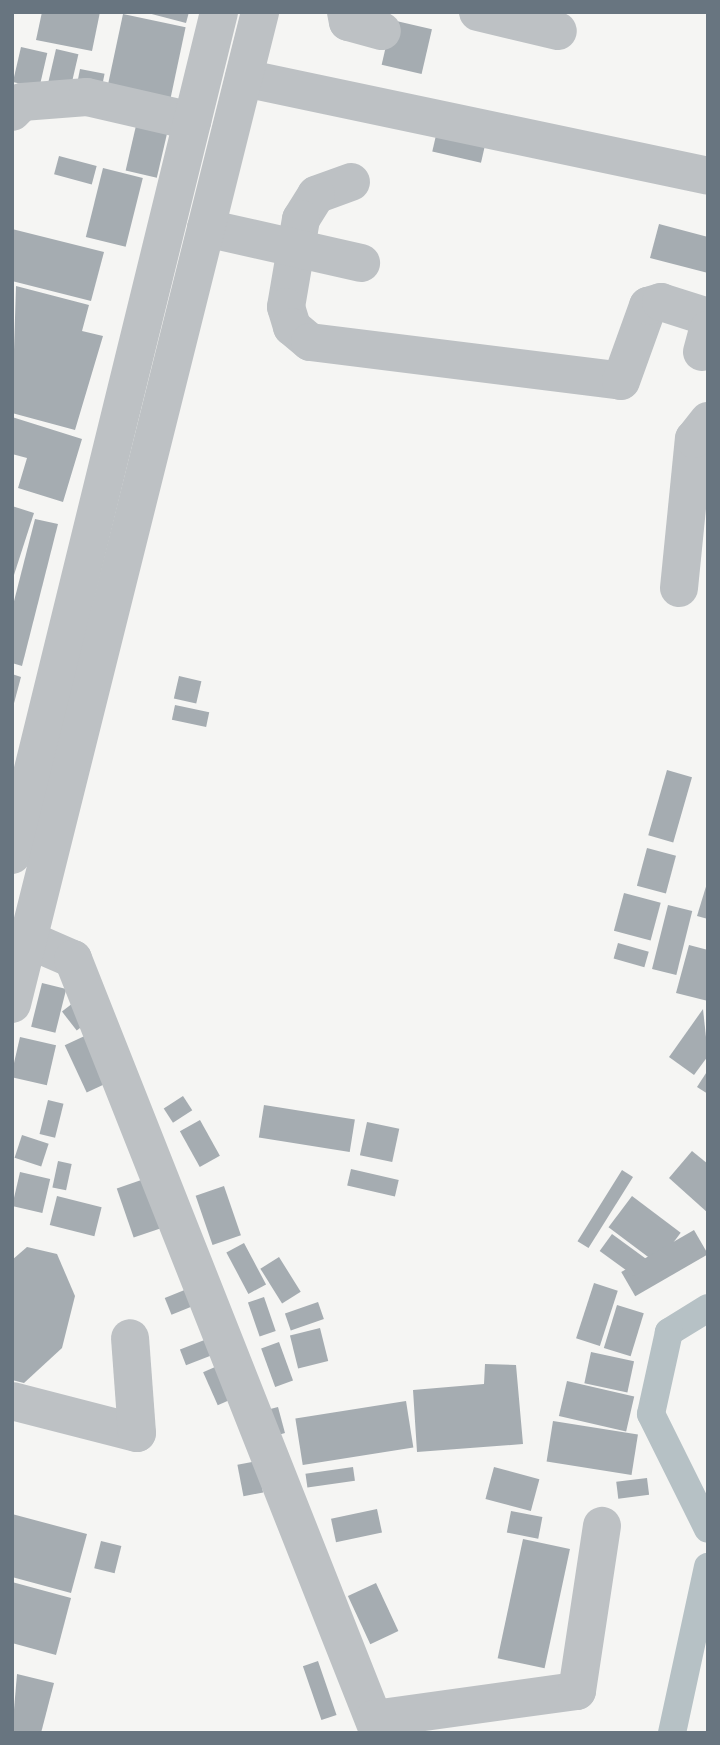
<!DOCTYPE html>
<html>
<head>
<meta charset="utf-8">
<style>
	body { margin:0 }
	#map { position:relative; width:720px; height:1745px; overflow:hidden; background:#f5f5f3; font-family:"Exo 2",sans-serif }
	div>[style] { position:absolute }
	.canal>* { height:28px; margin:-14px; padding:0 14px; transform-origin:14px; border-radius:14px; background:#b6c1c5 }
	.building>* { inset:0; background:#a5acb1; transform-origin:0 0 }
	.minor>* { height:38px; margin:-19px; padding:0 19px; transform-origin:19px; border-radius:19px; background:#bdc1c4 }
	span { translate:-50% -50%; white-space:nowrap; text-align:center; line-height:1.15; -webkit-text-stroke:7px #fff; paint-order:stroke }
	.frame { position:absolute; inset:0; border:14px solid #687580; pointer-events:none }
</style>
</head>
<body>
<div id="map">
	<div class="canal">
		<i style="left:708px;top:1308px;width:46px;rotate:148.4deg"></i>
		<i style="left:669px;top:1332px;width:84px;rotate:102.4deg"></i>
		<i style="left:651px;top:1414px;width:128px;rotate:63.6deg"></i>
		<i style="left:672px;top:1733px;width:170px;rotate:-77.8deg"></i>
	</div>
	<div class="building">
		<i style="clip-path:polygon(42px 12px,100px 12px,92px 51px,36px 40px)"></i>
		<i style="clip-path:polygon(144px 12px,189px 12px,186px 23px)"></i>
		<i style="left:123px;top:14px;width:64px;height:75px;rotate:12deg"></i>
		<i style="left:392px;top:20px;width:41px;height:46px;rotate:13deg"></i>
		<i style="left:21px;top:47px;width:27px;height:36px;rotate:13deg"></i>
		<i style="left:56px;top:49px;width:23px;height:36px;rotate:13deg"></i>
		<i style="left:80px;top:69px;width:25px;height:19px;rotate:11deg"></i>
		<i style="left:138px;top:117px;width:32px;height:55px;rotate:13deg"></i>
		<i style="left:437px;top:131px;width:50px;height:21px;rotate:13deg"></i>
		<i style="left:59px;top:156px;width:39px;height:19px;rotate:15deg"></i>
		<i style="left:103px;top:168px;width:41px;height:71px;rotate:14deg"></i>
		<i style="clip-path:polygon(659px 224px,708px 237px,708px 273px,650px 258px)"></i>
		<i style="clip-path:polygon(12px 229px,104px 252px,91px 301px,12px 281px)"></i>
		<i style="clip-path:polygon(16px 286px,89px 305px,82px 331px,103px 336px,75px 430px,12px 413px)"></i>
		<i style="clip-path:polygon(12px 417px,82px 439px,63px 502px,18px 488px,27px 458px,12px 454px)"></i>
		<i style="clip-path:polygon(12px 506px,34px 513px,13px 578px,12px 578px)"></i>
		<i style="clip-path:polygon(35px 519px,58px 524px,22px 666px,12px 663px,12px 609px)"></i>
		<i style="clip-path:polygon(12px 674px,21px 677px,13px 707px,12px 706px)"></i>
		<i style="left:179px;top:676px;width:23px;height:23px;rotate:13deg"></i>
		<i style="left:175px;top:705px;width:35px;height:15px;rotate:12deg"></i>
		<i style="left:667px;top:770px;width:26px;height:68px;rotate:16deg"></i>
		<i style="left:647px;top:848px;width:30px;height:39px;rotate:15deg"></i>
		<i style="clip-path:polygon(708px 880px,708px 919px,697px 916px)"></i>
		<i style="left:624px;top:893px;width:38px;height:39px;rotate:15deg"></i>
		<i style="left:668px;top:905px;width:25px;height:66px;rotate:14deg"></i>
		<i style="left:618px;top:943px;width:32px;height:16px;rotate:16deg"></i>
		<i style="clip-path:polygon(689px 945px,708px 950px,708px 1001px,676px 993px)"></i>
		<i style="left:42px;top:983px;width:25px;height:45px;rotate:14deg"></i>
		<i style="left:73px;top:1003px;width:24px;height:14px;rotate:52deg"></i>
		<i style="clip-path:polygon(703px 1009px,708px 1056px,694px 1075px,669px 1057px)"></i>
		<i style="left:91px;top:1033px;width:52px;height:29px;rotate:65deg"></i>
		<i style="left:20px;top:1037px;width:37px;height:41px;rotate:13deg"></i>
		<i style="clip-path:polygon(708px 1070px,708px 1094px,697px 1087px)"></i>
		<i style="left:183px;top:1096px;width:17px;height:23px;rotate:57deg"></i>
		<i style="left:48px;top:1100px;width:16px;height:35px;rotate:14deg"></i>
		<i style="left:264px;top:1105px;width:92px;height:33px;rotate:9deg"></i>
		<i style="left:200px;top:1120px;width:41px;height:23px;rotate:61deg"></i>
		<i style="left:367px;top:1122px;width:33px;height:34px;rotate:12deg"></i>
		<i style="left:22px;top:1135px;width:28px;height:24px;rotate:18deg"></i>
		<i style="clip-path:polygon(692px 1151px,708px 1164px,708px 1213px,669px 1178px)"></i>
		<i style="left:58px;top:1161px;width:14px;height:27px;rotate:12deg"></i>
		<i style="left:351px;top:1169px;width:49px;height:17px;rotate:13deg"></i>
		<i style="left:622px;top:1170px;width:13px;height:84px;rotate:32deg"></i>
		<i style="left:20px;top:1172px;width:31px;height:35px;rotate:13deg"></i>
		<i style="left:147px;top:1178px;width:52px;height:32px;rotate:71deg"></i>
		<i style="left:224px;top:1186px;width:52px;height:30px;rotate:71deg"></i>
		<i style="left:57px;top:1196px;width:46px;height:30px;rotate:14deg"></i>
		<i style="left:632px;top:1196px;width:61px;height:39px;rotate:37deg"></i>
		<i style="left:694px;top:1230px;width:28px;height:84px;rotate:60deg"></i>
		<i style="left:612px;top:1234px;width:47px;height:21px;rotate:36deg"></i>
		<i style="left:244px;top:1243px;width:47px;height:20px;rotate:62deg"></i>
		<i style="clip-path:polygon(27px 1247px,57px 1254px,75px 1296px,62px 1348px,24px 1383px,12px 1380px,12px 1260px)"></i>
		<i style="left:279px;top:1257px;width:41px;height:22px;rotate:58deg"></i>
		<i style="left:594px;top:1283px;width:25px;height:58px;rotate:18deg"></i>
		<i style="left:187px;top:1289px;width:18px;height:24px;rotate:68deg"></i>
		<i style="left:264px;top:1297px;width:36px;height:17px;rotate:71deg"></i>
		<i style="left:318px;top:1302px;width:18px;height:35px;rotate:71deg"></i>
		<i style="left:617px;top:1305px;width:28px;height:45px;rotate:17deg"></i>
		<i style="left:320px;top:1328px;width:34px;height:31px;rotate:76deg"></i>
		<i style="left:207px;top:1339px;width:17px;height:29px;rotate:69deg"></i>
		<i style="left:279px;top:1342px;width:41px;height:19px;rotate:70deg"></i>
		<i style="left:591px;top:1352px;width:44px;height:32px;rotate:12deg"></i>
		<i style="clip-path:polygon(485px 1364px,516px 1365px,523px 1444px,417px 1452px,413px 1390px,484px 1384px)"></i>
		<i style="left:215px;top:1367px;width:36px;height:13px;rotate:66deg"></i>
		<i style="left:567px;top:1381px;width:69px;height:36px;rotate:13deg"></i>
		<i style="left:406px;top:1401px;width:47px;height:112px;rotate:81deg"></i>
		<i style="left:278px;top:1407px;width:27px;height:11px;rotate:75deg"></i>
		<i style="left:553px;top:1421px;width:86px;height:41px;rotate:9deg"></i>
		<i style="left:257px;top:1461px;width:32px;height:20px;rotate:79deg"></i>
		<i style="left:353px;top:1467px;width:14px;height:48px;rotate:82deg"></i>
		<i style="left:494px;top:1467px;width:47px;height:33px;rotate:15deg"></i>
		<i style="left:647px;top:1478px;width:17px;height:31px;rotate:83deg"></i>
		<i style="left:377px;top:1509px;width:24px;height:47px;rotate:78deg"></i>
		<i style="left:511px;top:1511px;width:32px;height:22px;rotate:11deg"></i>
		<i style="clip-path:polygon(12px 1514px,87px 1534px,71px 1593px,12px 1577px)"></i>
		<i style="left:523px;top:1539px;width:48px;height:122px;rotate:12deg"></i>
		<i style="left:101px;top:1541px;width:21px;height:28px;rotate:14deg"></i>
		<i style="clip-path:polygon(12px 1582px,71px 1598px,56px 1655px,12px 1643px)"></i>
		<i style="left:376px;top:1583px;width:53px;height:31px;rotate:65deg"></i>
		<i style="left:318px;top:1661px;width:57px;height:16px;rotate:71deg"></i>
		<i style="clip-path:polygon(17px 1674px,54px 1683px,41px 1733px,12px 1733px)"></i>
	</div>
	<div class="minor">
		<i style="left:346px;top:12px;width:10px;rotate:79deg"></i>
		<i style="left:348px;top:22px;width:35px;rotate:15deg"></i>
		<i style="left:478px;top:12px;width:82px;rotate:13.4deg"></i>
		<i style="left:244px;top:78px;width:474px;rotate:11.9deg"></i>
		<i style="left:12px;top:112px;width:14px;rotate:-45deg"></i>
		<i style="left:22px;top:102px;width:65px;rotate:-4.4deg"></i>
		<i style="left:87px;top:97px;width:108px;rotate:12.9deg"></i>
		<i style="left:351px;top:182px;width:37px;rotate:160deg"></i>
		<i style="left:316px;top:195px;width:28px;rotate:122deg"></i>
		<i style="left:301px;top:219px;width:89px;rotate:99.7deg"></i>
		<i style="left:286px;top:307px;width:21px;rotate:73deg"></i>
		<i style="left:292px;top:327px;width:23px;rotate:40deg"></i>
		<i style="left:310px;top:342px;width:313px;rotate:7.1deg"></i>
		<i style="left:621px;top:381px;width:80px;rotate:-70.2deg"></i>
		<i style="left:648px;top:306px;width:14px;rotate:-17deg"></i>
		<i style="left:661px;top:302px;width:49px;rotate:17.7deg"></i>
		<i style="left:206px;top:228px;width:159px;rotate:12.7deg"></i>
		<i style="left:702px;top:352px;width:23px;rotate:-75deg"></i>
		<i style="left:679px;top:588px;width:150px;rotate:-84.3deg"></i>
		<i style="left:694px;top:439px;width:23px;rotate:-52deg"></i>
		<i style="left:12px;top:855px;width:868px;rotate:-76.2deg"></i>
		<i style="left:29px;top:940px;width:48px;rotate:23.4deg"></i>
		<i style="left:73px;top:959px;width:832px;rotate:68.43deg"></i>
		<i style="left:12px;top:1004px;width:1023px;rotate:-75.96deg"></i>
		<i style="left:12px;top:1401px;width:129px;rotate:14.4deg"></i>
		<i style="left:137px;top:1433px;width:95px;rotate:-94.2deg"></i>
		<i style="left:374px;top:1719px;width:205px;rotate:-7.9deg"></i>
		<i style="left:577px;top:1691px;width:167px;rotate:-81.4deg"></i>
	</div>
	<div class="frame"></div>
</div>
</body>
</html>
